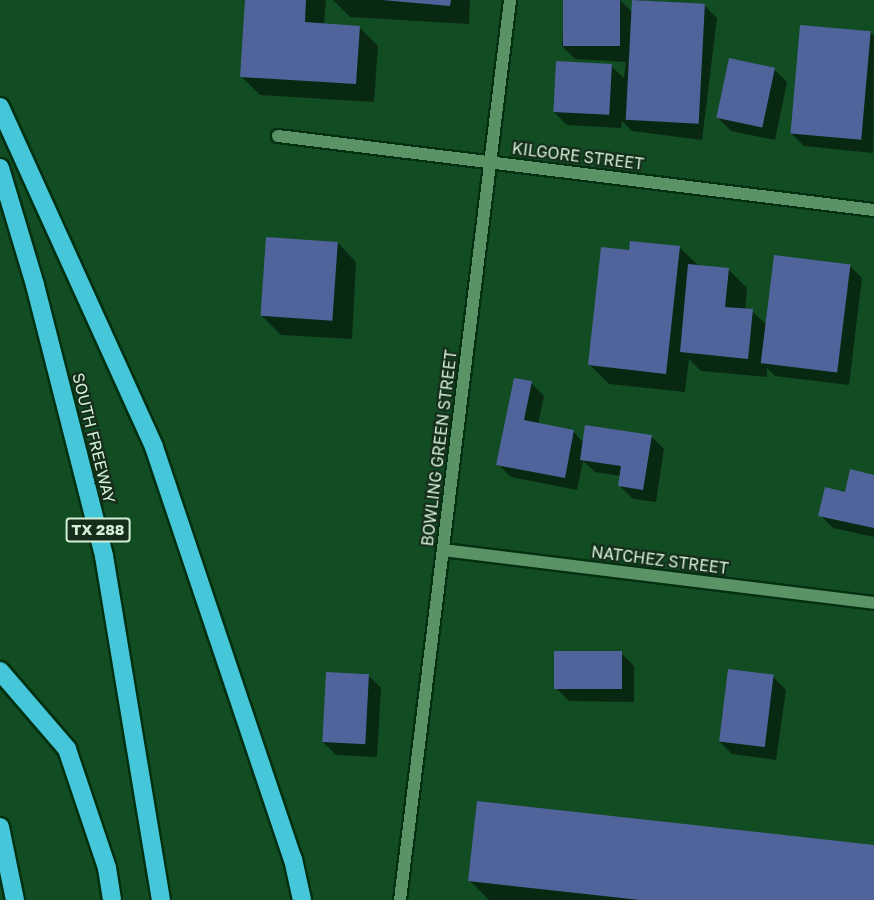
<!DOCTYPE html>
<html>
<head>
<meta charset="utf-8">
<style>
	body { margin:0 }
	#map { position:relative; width:874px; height:900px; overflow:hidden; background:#114c23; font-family:"Golos Text",sans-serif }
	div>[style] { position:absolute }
	.shadow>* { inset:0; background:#0007 }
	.building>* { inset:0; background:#51639b; transform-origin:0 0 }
	.roads { filter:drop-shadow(2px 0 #023010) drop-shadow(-2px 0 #023010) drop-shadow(0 2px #023010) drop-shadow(0 -2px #023010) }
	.minor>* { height:12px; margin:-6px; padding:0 6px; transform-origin:6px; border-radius:6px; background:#5a9365 }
	.motorway>* { height:18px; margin:-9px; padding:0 9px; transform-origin:9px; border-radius:9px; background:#45c6d9 }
	span { translate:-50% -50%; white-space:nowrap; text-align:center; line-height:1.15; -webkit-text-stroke:4.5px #152d1a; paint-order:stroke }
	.shield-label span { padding:2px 4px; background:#152d1a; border:2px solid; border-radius:4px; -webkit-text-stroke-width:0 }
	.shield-label { font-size:15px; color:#d3f0d7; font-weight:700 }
	.street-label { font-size:16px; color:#d3f0d7 }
</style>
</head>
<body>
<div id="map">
	<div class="shadow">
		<i style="clip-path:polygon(246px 0,326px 0,324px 25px,359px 27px,378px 46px,374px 102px,260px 95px,241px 76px)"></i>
		<i style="clip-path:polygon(333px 0,470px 0,469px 24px,350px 17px)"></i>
		<i style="clip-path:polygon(565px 0,620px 0,632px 12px,633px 0,704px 5px,717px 18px,702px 140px,632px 131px,622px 121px,621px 128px,567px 125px,554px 112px,611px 66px,624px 78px,626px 62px,575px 59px,562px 46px)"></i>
		<i style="clip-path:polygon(871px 33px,874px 36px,873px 153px,804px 146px,791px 133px)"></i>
		<i style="clip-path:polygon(774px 69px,787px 82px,775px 140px,731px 131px,718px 118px)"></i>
		<i style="clip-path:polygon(338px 243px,356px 262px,352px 339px,281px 335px,262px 316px)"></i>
		<i style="clip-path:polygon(679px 247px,699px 266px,728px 269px,747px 288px,745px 310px,752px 311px,767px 325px,849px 265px,862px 278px,849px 385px,775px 376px,767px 368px,767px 377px,701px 371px,689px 359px,685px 392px,609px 384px,590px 365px,631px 252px)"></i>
		<i style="clip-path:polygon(531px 383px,544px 396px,538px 424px,573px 431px,584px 443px,651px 436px,664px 449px,656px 502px,633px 499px,620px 486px,621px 476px,595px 472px,583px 461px,577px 490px,511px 477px,498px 464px)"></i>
		<i style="clip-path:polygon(874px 476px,874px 537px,833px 528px,820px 515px)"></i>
		<i style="clip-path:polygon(621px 653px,634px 666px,634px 702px,569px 701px,556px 688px)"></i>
		<i style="clip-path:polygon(368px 675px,381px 688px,377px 757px,336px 755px,323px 742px)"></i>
		<i style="clip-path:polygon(773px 677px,786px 690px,776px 760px,732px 754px,719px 741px)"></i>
		<i style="clip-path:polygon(874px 846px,874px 900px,489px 900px,469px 880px)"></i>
	</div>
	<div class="building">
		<i style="clip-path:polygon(245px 0,306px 0,305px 22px,360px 26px,356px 84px,240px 77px)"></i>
		<i style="clip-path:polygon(382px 0,451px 0,450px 6px)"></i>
		<i style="left:563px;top:0;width:57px;height:46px"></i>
		<i style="left:632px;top:0;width:73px;height:120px;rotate:3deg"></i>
		<i style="left:800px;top:25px;width:71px;height:109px;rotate:5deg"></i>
		<i style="left:729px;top:58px;width:47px;height:61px;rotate:12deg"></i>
		<i style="left:556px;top:61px;width:56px;height:51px;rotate:3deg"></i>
		<i style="left:266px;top:237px;width:72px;height:79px;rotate:4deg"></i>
		<i style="clip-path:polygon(630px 241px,680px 246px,666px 374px,588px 365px,601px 247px,629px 250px)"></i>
		<i style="left:774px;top:255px;width:77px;height:109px;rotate:7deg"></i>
		<i style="clip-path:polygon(688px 264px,729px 268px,725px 307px,753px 309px,748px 359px,680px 352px)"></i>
		<i style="clip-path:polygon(514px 378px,532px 381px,524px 420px,574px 430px,565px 478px,496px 465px)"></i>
		<i style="clip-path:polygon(585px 425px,652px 435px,643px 490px,618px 486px,621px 466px,580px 460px)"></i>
		<i style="clip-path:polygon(850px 469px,874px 475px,874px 528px,818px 516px,825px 487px,845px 492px)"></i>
		<i style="left:554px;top:651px;width:68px;height:38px"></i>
		<i style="left:728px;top:669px;width:46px;height:73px;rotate:7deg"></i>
		<i style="left:326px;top:672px;width:43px;height:70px;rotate:3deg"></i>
		<i style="clip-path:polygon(477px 801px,874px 845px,874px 900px,640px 900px,468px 881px)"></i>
	</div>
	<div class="roads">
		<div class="minor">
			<i style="left:278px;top:136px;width:601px;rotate:7.08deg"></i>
			<i style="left:443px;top:550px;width:434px;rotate:7deg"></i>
			<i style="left:400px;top:900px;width:907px;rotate:-83.03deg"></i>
		</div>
		<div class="motorway">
			<i style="left:0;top:107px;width:373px;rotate:65.6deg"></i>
			<i style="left:154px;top:447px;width:435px;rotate:71.4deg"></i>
			<i style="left:293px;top:859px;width:42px;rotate:77.6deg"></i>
			<i style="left:0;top:168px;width:122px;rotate:73.3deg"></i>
			<i style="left:35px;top:285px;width:280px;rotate:75.7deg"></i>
			<i style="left:104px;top:556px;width:349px;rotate:80.6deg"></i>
			<i style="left:0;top:671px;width:103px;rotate:49.3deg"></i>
			<i style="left:67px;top:749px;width:126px;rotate:71.4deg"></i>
			<i style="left:107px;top:868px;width:32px;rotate:81deg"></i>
			<i style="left:0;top:827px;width:75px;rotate:78.4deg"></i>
		</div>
	</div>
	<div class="shield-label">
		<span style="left:98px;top:530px">TX 288</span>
	</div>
	<div class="street-label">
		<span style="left:578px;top:156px;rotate:7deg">KILGORE STREET</span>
		<span style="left:94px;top:438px;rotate:76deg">SOUTH FREEWAY</span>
		<span style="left:439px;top:448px;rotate:-83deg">BOWLING GREEN STREET</span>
		<span style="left:660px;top:560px;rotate:7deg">NATCHEZ STREET</span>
	</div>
</div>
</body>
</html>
